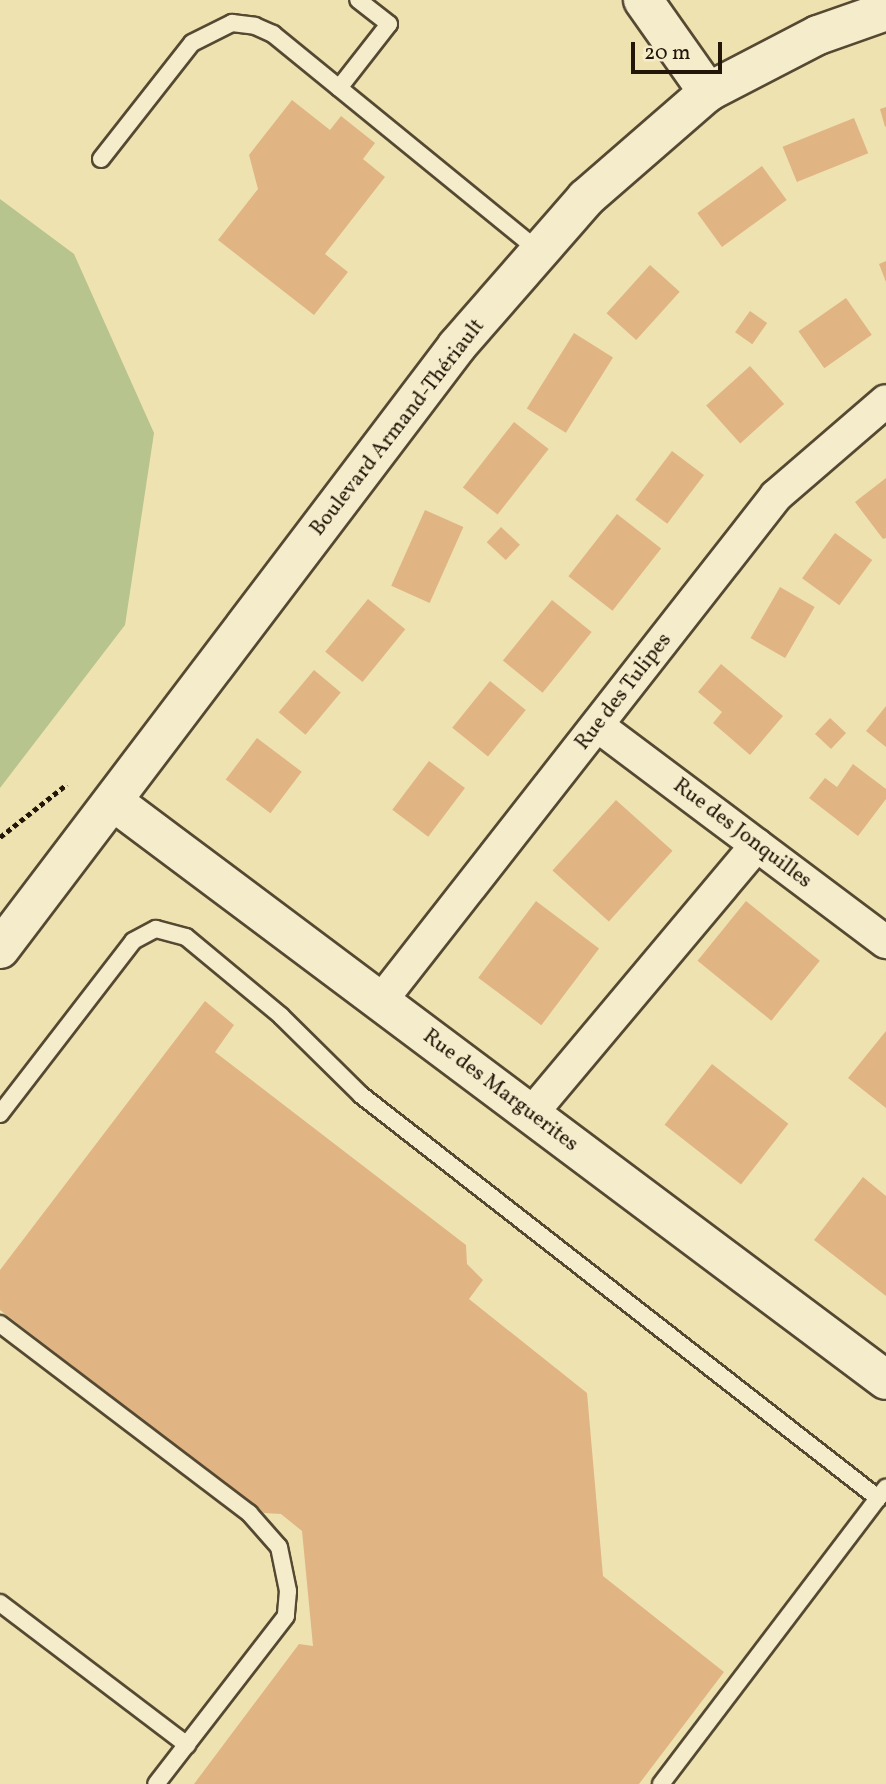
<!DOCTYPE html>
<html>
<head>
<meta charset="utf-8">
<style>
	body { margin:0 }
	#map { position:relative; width:886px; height:1784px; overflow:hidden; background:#efe2b1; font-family:Vollkorn,serif }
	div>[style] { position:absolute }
	.green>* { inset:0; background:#b7c48d }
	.building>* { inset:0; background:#e1b484; transform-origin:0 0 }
	.path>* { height:4.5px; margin-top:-2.25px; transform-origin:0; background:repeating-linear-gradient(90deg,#221608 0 5px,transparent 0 8.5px) }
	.roads { filter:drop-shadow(2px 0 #554932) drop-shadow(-2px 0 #554932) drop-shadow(0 2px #554932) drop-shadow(0 -2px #554932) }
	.lane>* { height:16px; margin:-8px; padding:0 8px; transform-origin:8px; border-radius:8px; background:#f5eccc }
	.street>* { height:32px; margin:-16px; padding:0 16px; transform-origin:16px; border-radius:16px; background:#f5eccc }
	.secondary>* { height:38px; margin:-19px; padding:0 19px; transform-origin:19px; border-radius:19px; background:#f5eccc }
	span { translate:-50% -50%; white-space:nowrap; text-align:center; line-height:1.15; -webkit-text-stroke:6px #f5eccc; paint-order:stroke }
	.street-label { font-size:21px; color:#221608 }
	.scale { position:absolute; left:631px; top:42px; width:91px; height:32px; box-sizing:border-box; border:4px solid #221608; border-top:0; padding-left:9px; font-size:21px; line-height:24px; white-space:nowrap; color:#221608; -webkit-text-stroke:5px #f5eccc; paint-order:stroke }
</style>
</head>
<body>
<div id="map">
	<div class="green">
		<i style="clip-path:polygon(0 199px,74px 254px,154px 433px,125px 625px,0 788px)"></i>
	</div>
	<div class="building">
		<i style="clip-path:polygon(292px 100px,330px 130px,341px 116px,375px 143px,363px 159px,385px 177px,325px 254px,348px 272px,314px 315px,218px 240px,258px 189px,249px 155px)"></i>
		<i style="clip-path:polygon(886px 107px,886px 126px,885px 127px,880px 109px)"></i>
		<i style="left:854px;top:118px;width:38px;height:77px;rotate:68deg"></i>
		<i style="left:762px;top:166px;width:42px;height:80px;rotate:54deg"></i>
		<i style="clip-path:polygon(886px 261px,886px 282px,879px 264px)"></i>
		<i style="left:650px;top:265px;width:40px;height:65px;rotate:42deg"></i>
		<i style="left:846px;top:298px;width:45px;height:58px;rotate:55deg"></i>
		<i style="left:750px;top:311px;width:21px;height:26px;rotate:35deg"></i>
		<i style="left:574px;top:333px;width:46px;height:89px;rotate:32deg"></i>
		<i style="left:750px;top:366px;width:51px;height:59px;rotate:48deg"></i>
		<i style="left:514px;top:422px;width:44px;height:83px;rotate:38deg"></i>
		<i style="left:672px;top:451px;width:40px;height:61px;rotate:37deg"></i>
		<i style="clip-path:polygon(886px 478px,886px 538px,883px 539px,855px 502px)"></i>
		<i style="left:425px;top:510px;width:42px;height:83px;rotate:24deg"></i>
		<i style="left:617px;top:514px;width:56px;height:79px;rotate:38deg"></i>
		<i style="left:501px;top:527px;width:26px;height:21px;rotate:43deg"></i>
		<i style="left:835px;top:533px;width:46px;height:56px;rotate:36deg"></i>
		<i style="left:780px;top:587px;width:40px;height:59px;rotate:30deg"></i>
		<i style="left:368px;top:599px;width:48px;height:68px;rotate:39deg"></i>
		<i style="left:552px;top:600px;width:51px;height:78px;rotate:39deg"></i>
		<i style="clip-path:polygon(721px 664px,783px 716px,750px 755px,713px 723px,722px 712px,698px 692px)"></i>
		<i style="left:314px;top:670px;width:35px;height:55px;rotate:40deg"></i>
		<i style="left:490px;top:681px;width:46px;height:60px;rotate:39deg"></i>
		<i style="clip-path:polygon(886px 706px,886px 747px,866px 731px)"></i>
		<i style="left:830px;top:718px;width:22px;height:22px;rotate:43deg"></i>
		<i style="left:257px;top:738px;width:56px;height:52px;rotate:37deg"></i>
		<i style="left:429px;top:761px;width:45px;height:61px;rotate:37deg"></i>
		<i style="clip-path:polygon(853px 764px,886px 789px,886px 799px,858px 836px,809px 798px,825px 778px,837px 787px)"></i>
		<i style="left:616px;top:800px;width:76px;height:95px;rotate:42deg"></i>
		<i style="left:536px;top:901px;width:79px;height:96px;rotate:37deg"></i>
		<i style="left:746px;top:901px;width:95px;height:77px;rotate:39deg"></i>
		<i style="clip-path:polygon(205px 1001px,234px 1025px,215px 1052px,466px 1245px,467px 1264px,483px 1280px,469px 1299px,587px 1393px,603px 1576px,724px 1672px,639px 1784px,194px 1784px,299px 1644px,313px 1646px,302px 1531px,281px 1514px,264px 1513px,0 1310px,0 1270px)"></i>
		<i style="clip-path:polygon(886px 1031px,886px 1108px,848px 1078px)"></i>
		<i style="left:712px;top:1064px;width:97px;height:77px;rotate:38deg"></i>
		<i style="clip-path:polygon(863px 1177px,886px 1196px,886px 1296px,814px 1240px)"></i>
	</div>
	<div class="path">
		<i style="left:0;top:837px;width:85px;rotate:-38.3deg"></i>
	</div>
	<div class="roads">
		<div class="lane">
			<i style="left:339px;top:88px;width:81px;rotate:-52deg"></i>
			<i style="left:389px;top:24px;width:39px;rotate:-142deg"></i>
			<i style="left:101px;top:159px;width:147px;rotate:-51.9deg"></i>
			<i style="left:192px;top:43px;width:45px;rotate:-26.6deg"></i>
			<i style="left:232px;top:23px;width:23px;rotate:7deg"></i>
			<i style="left:255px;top:26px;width:20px;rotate:24deg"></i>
			<i style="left:273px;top:34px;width:343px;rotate:39.2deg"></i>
			<i style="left:0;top:1114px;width:218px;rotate:-52.4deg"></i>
			<i style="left:133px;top:941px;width:26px;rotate:-28deg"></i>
			<i style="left:156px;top:929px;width:31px;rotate:15deg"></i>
			<i style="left:186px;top:937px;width:124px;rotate:39.7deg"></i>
			<i style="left:281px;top:1016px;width:112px;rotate:44.6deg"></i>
			<i style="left:361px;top:1095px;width:656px;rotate:37.94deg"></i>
			<i style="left:0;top:1324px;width:313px;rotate:37.2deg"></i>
			<i style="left:249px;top:1513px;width:45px;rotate:48.6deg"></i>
			<i style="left:279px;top:1547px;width:45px;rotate:78.4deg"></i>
			<i style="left:288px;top:1591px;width:25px;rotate:95deg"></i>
			<i style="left:286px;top:1616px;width:212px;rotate:127.7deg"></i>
			<i style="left:0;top:1603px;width:235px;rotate:37.2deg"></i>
			<i style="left:661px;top:1784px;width:372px;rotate:-52.8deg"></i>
		</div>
		<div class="street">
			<i style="left:598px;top:726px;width:360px;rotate:36.9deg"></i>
			<i style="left:380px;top:1002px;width:643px;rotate:-51.95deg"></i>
			<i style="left:776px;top:496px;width:145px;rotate:-40.8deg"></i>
			<i style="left:531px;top:1114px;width:351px;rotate:-50deg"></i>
		</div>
		<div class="secondary">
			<i style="left:643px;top:0;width:113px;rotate:54.8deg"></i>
			<i style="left:114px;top:802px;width:964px;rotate:36.82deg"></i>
			<i style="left:0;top:949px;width:757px;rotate:-52.84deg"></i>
			<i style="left:457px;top:346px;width:196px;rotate:-48.9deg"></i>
			<i style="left:586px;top:198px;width:162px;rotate:-41deg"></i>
			<i style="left:708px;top:92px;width:124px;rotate:-27.4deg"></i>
			<i style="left:818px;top:35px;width:72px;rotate:-19.4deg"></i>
		</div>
	</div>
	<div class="street-label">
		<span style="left:398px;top:428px;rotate:-52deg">Boulevard Armand-Thériault</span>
		<span style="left:624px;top:692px;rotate:-52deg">Rue des Tulipes</span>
		<span style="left:742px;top:834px;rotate:37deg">Rue des Jonquilles</span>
		<span style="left:500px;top:1091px;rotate:37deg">Rue des Marguerites</span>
	</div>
	<div class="scale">20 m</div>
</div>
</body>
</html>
